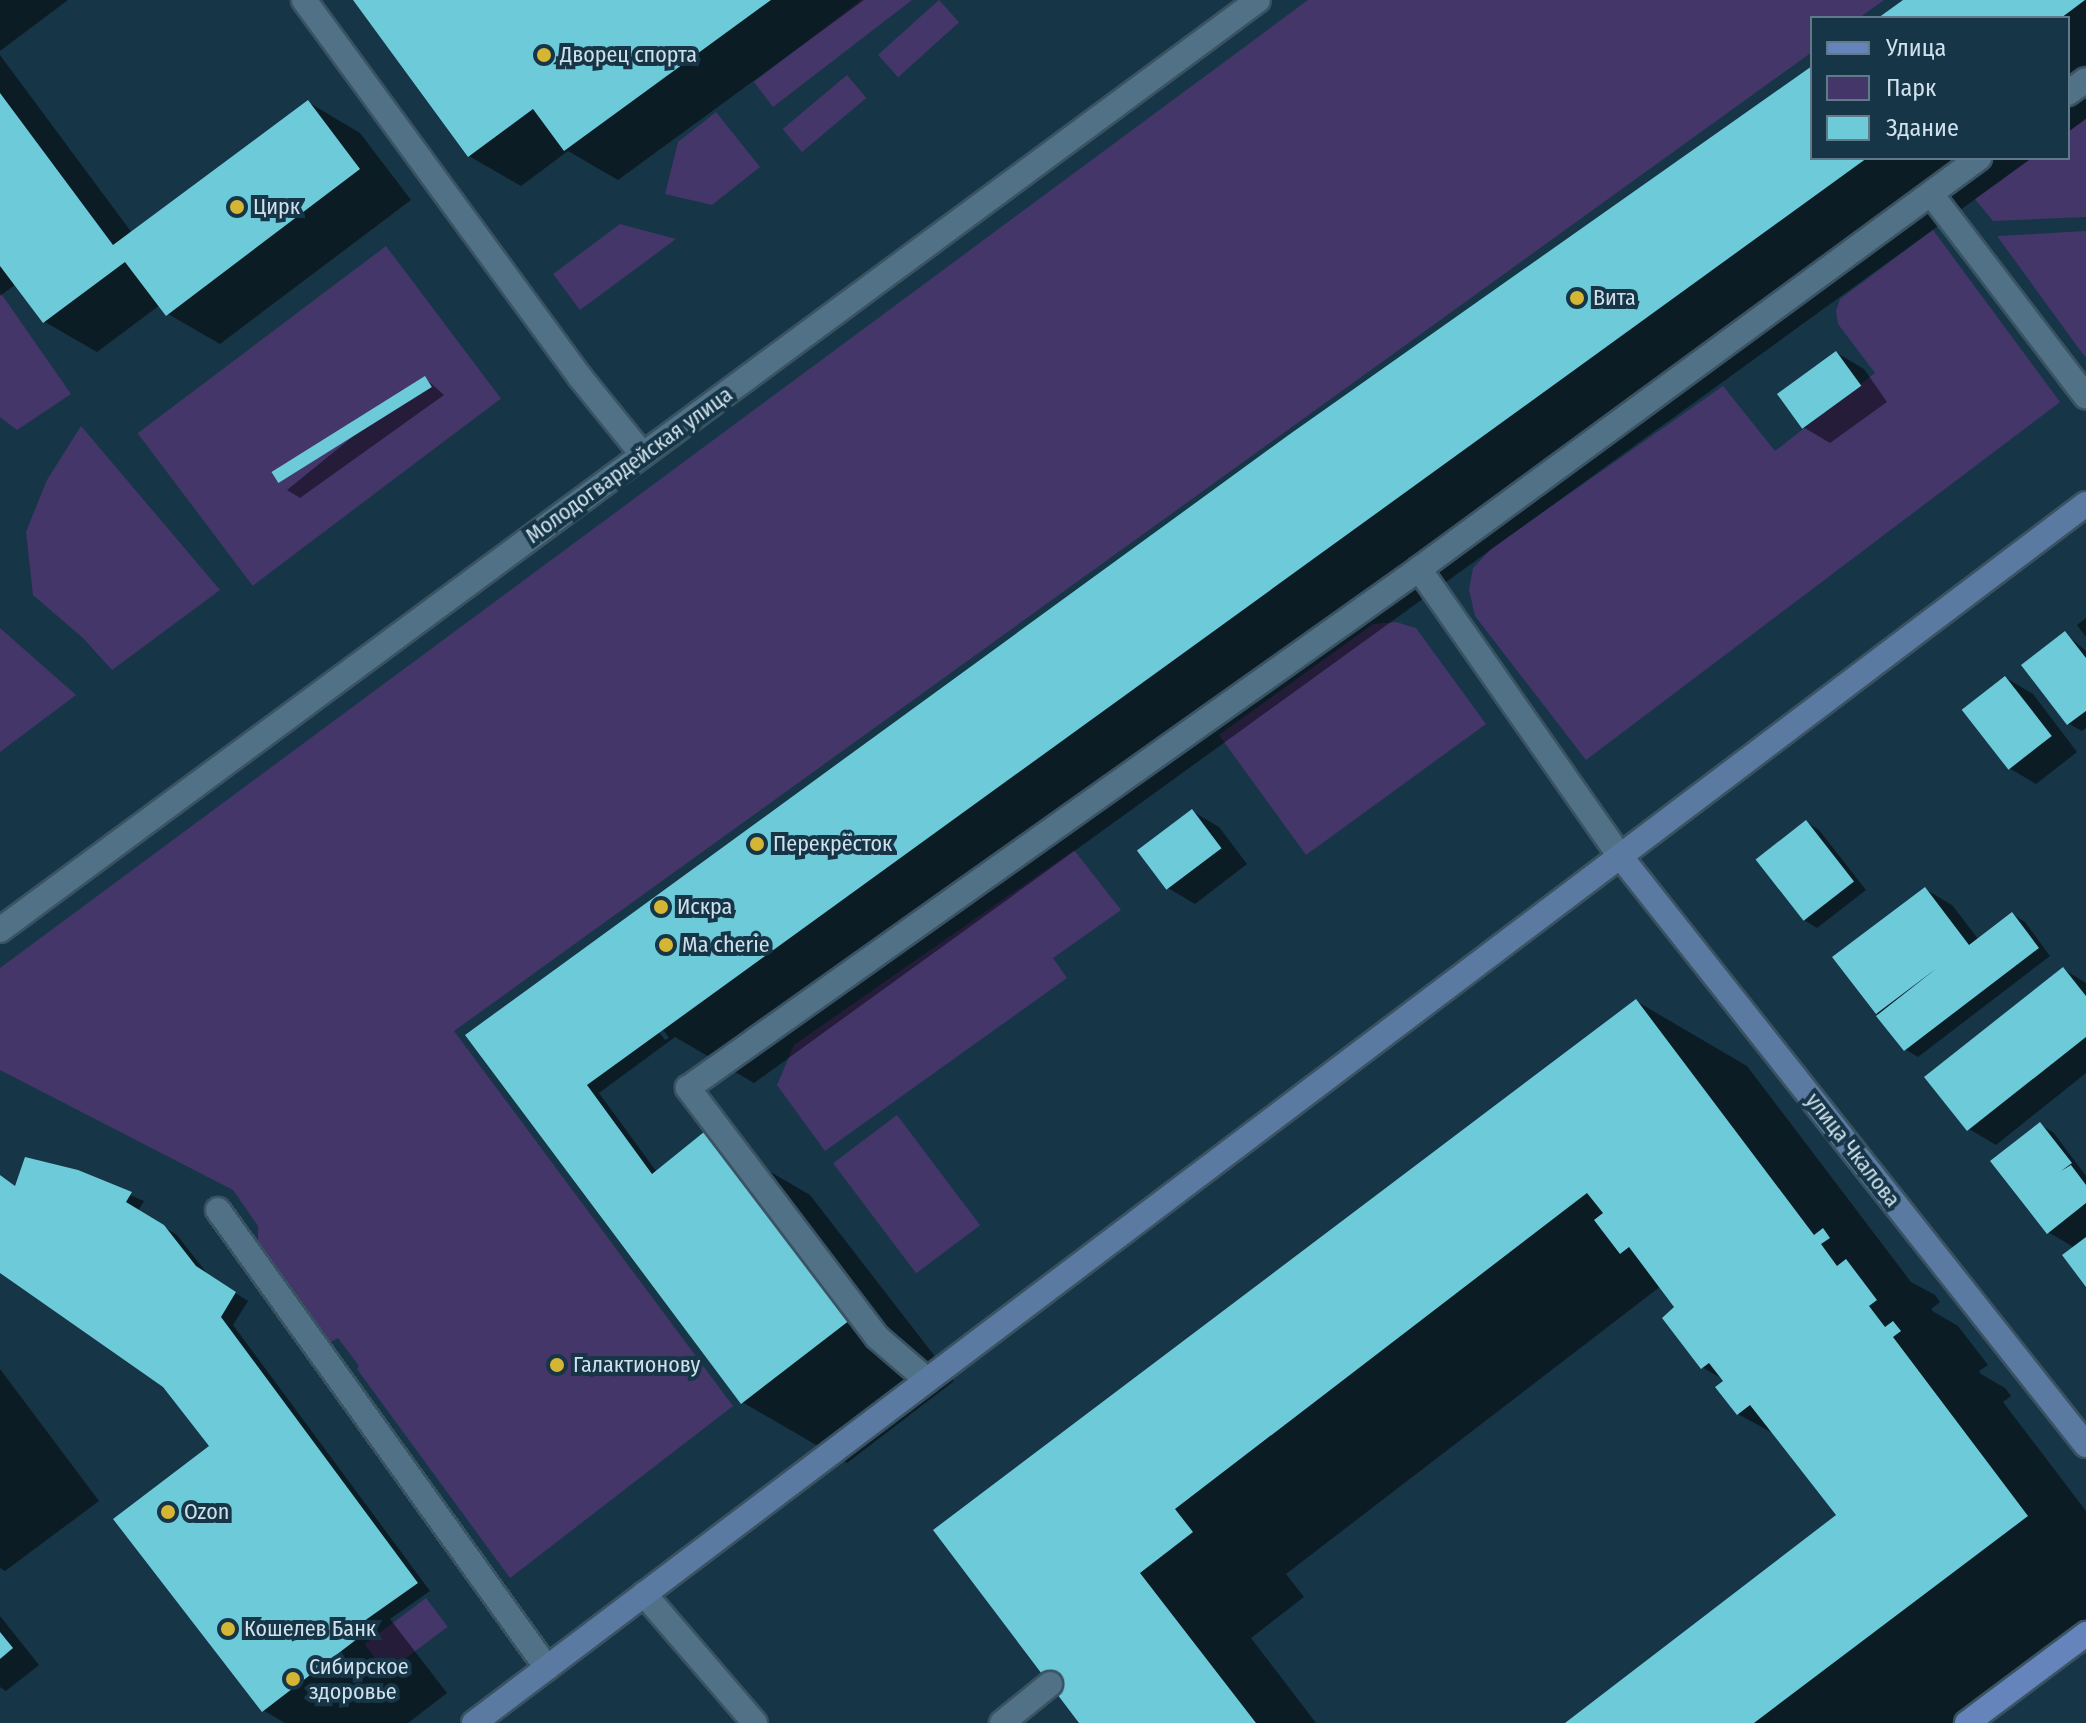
<!DOCTYPE html>
<html>
<head>
<meta charset="utf-8">
<style>
	body { margin:0 }
	#map { position:relative; width:2086px; height:1723px; overflow:hidden; background:#163547; font-family:"Fira Sans Condensed",sans-serif }
	div>[style] { position:absolute }
	.green>* { inset:0; background:#45366a; transform-origin:0 0 }
	.shadow>* { inset:0; background:#0007 }
	.building>* { inset:0; background:#6ccad9; transform-origin:0 0 }
	.roads { filter:drop-shadow(2px 0 #3a5363) drop-shadow(-2px 0 #3a5363) drop-shadow(0 2px #3a5363) drop-shadow(0 -2px #3a5363) }
	.lane>* { height:24px; margin:-12px; padding:0 12px; transform-origin:12px; border-radius:12px; background:#517186 }
	.street>* { height:24px; margin:-12px; padding:0 12px; transform-origin:12px; border-radius:12px; background:#517186 }
	.secondary>* { height:24px; margin:-12px; padding:0 12px; transform-origin:12px; border-radius:12px; background:#5b7aa1 }
	.primary>* { height:24px; margin:-12px; padding:0 12px; transform-origin:12px; border-radius:12px; background:#6484bb }
	.dots>* { width:22px; height:22px; translate:-50% -50%; box-sizing:border-box; border:4px solid #163547; border-radius:50% }
	span { translate:-50% -50%; white-space:nowrap; text-align:center; line-height:1.15; -webkit-text-stroke:8px #163547; paint-order:stroke }
	.poi-label { font-size:22px; color:#d0e1ed }
	.left { translate:0 -50%; text-align:left }
	.street-label { font-size:22px; color:#d0e1ed }
	.legend { position:absolute; left:1810px; top:16px; width:260px; height:144px; box-sizing:border-box; background:#163547; border:2px solid #607a89; margin:0; padding:10px 14px; list-style:none; font-size:24px; color:#d0e1ed }
	.legend li { display:flex; align-items:center; gap:16px; height:40px }
	.legend b { width:40px; border:2px solid #607a89 }
</style>
</head>
<body>
<div id="map">
	<div class="green">
		<i style="clip-path:polygon(861px 0,912px 0,773px 107px,754px 82px)"></i>
		<i style="left:939px;top:0;width:30px;height:82px;rotate:48deg"></i>
		<i style="clip-path:polygon(1308px 0,1884px 0,1859px 18px,1812px 18px,1812px 52px,454px 1031px,733px 1406px,510px 1578px,357px 1369px,359px 1366px,338px 1338px,331px 1342px,258px 1241px,258px 1226px,233px 1190px,0 1070px,0 968px)"></i>
		<i style="left:847px;top:75px;width:30px;height:84px;rotate:50deg"></i>
		<i style="clip-path:polygon(716px 112px,760px 167px,712px 205px,665px 194px,678px 142px)"></i>
		<i style="clip-path:polygon(2086px 118px,2086px 217px,1993px 221px,1975px 199px,2031px 158px,2068px 158px,2068px 132px)"></i>
		<i style="clip-path:polygon(620px 224px,676px 239px,580px 310px,553px 274px)"></i>
		<i style="clip-path:polygon(1933px 230px,2060px 402px,1586px 760px,1475px 616px,1469px 590px,1473px 568px,1492px 548px,1723px 386px,1775px 451px,1875px 373px,1838px 324px,1836px 311px,1840px 299px)"></i>
		<i style="clip-path:polygon(2086px 231px,2086px 355px,2085px 357px,1997px 236px)"></i>
		<i style="left:386px;top:246px;width:191px;height:311px;rotate:53deg"></i>
		<i style="clip-path:polygon(0 292px,71px 394px,17px 430px,0 417px)"></i>
		<i style="clip-path:polygon(81px 426px,220px 590px,112px 670px,83px 638px,33px 595px,26px 532px,47px 480px)"></i>
		<i style="clip-path:polygon(1396px 622px,1416px 628px,1486px 724px,1306px 855px,1219px 735px,1373px 624px)"></i>
		<i style="clip-path:polygon(0 628px,76px 695px,0 752px)"></i>
		<i style="clip-path:polygon(1074px 850px,1121px 910px,1053px 958px,1067px 978px,825px 1151px,777px 1085px,794px 1045px)"></i>
		<i style="left:897px;top:1115px;width:138px;height:80px;rotate:53deg"></i>
		<i style="left:426px;top:1598px;width:36px;height:77px;rotate:53deg"></i>
	</div>
	<div class="shadow">
		<i style="clip-path:polygon(0 0,68px 0,0 51px)"></i>
		<i style="clip-path:polygon(355px 0,864px 0,618px 180px,568px 151px,521px 186px,469px 156px)"></i>
		<i style="clip-path:polygon(1907px 0,2086px 0,2086px 119px,2068px 132px,2068px 18px,1882px 18px)"></i>
		<i style="clip-path:polygon(0 55px,132px 233px,308px 102px,360px 133px,411px 200px,220px 344px,168px 314px,160px 305px,97px 352px,45px 322px,16px 284px,0 296px)"></i>
		<i style="clip-path:polygon(evenodd,1812px 69px,1812px 158px,2032px 158px,754px 1083px,675px 1037px,599px 1093px,656px 1171px,705px 1134px,810px 1195px,954px 1381px,847px 1463px,742px 1402px,468px 1035px,1812px 69px,600px 951px,605px 951px,669px 1038px,665px 1040px,600px 951px)"></i>
		<i style="clip-path:polygon(1837px 353px,1864px 369px,1887px 402px,1830px 443px,1803px 427px)"></i>
		<i style="clip-path:polygon(425px 378px,444px 395px,300px 498px,287px 490px)"></i>
		<i style="clip-path:polygon(2086px 618px,2086px 637px,2077px 625px)"></i>
		<i style="clip-path:polygon(2066px 634px,2086px 651px,2086px 728px,2082px 731px,2069px 724px)"></i>
		<i style="clip-path:polygon(2006px 678px,2033px 694px,2077px 752px,2036px 784px,2009px 768px,1964px 710px)"></i>
		<i style="clip-path:polygon(1192px 811px,1219px 827px,1247px 864px,1195px 904px,1168px 888px)"></i>
		<i style="clip-path:polygon(1806px 822px,1819px 830px,1866px 890px,1817px 928px,1804px 920px)"></i>
		<i style="clip-path:polygon(1925px 889px,1952px 905px,1979px 940px,2012px 914px,2025px 922px,2050px 956px,1918px 1057px,1905px 1049px,1877px 1013px)"></i>
		<i style="clip-path:polygon(2063px 969px,2086px 983px,2086px 1073px,1996px 1145px,1969px 1129px)"></i>
		<i style="clip-path:polygon(1636px 1001px,1747px 1066px,1911px 1282px,1935px 1295px,1940px 1302px,1931px 1309px,1934px 1312px,1958px 1326px,1988px 1365px,1979px 1371px,1981px 1374px,2005px 1388px,2011px 1396px,2003px 1402px,2086px 1511px,2086px 1621px,1951px 1723px,1568px 1723px,1838px 1515px,1778px 1436px,1738px 1414px,1726px 1381px,1702px 1367px,1677px 1307px,1661px 1286px,1286px 1574px,1304px 1597px,1251px 1638px,1316px 1723px,1082px 1723px,936px 1531px)"></i>
		<i style="clip-path:polygon(2040px 1125px,2053px 1132px,2086px 1176px,2086px 1284px,2075px 1248px,2048px 1232px)"></i>
		<i style="clip-path:polygon(77px 1172px,144px 1201px,138px 1211px,177px 1235px,209px 1276px,248px 1301px,233px 1325px,430px 1591px,390px 1619px,447px 1693px,408px 1723px,285px 1723px,263px 1710px,217px 1454px,165px 1386px,0 1271px,0 1176px,16px 1187px)"></i>
		<i style="clip-path:polygon(0 1369px,99px 1501px,5px 1571px,0 1568px)"></i>
		<i style="clip-path:polygon(0 1616px,39px 1665px,6px 1691px,0 1687px)"></i>
	</div>
	<div class="building">
		<i style="clip-path:polygon(353px 0,771px 0,564px 151px,533px 109px,468px 157px)"></i>
		<i style="clip-path:polygon(1903px 0,2085px 0,2061px 18px,1878px 18px)"></i>
		<i style="clip-path:polygon(1812px 66px,1812px 158px,1867px 158px,587px 1085px,652px 1174px,704px 1132px,850px 1320px,741px 1404px,465px 1035px,1290px 434px)"></i>
		<i style="clip-path:polygon(0 93px,113px 245px,308px 100px,360px 169px,166px 316px,125px 262px,43px 323px,0 266px)"></i>
		<i style="left:1836px;top:351px;width:43px;height:73px;rotate:54deg"></i>
		<i style="left:425px;top:376px;width:13px;height:181px;rotate:58deg"></i>
		<i style="clip-path:polygon(2065px 631px,2086px 658px,2086px 711px,2067px 725px,2021px 665px)"></i>
		<i style="left:2005px;top:676px;width:76px;height:55px;rotate:52deg"></i>
		<i style="left:1192px;top:809px;width:49px;height:69px;rotate:53deg"></i>
		<i style="left:1806px;top:820px;width:78px;height:64px;rotate:52deg"></i>
		<i style="clip-path:polygon(1925px 887px,1969px 945px,2012px 912px,2039px 948px,1904px 1051px,1876px 1016px,1937px 968px,1876px 1014px,1832px 957px)"></i>
		<i style="clip-path:polygon(2063px 967px,2086px 996px,2086px 1037px,1967px 1131px,1924px 1077px)"></i>
		<i style="clip-path:polygon(1636px 999px,1814px 1235px,1823px 1228px,1830px 1238px,1821px 1244px,1837px 1266px,1846px 1259px,1877px 1300px,1869px 1306px,1885px 1327px,1893px 1321px,1901px 1331px,1893px 1337px,2028px 1516px,1754px 1723px,1565px 1723px,1836px 1515px,1750px 1405px,1737px 1415px,1715px 1387px,1723px 1381px,1709px 1363px,1701px 1369px,1662px 1318px,1674px 1307px,1629px 1247px,1620px 1254px,1594px 1220px,1603px 1213px,1587px 1193px,1175px 1509px,1193px 1532px,1140px 1573px,1256px 1723px,1079px 1723px,933px 1530px)"></i>
		<i style="clip-path:polygon(2040px 1122px,2072px 1163px,2061px 1171px,2071px 1165px,2086px 1185px,2086px 1203px,2047px 1234px,1990px 1161px)"></i>
		<i style="clip-path:polygon(25px 1157px,78px 1170px,132px 1192px,126px 1202px,164px 1225px,196px 1266px,236px 1292px,221px 1317px,418px 1583px,350px 1631px,357px 1639px,262px 1712px,113px 1519px,209px 1446px,163px 1387px,0 1273px,0 1175px,15px 1186px)"></i>
		<i style="clip-path:polygon(2086px 1237px,2086px 1287px,2062px 1255px)"></i>
		<i style="clip-path:polygon(0 1632px,13px 1648px,0 1659px)"></i>
	</div>
	<div class="roads">
		<div class="lane">
			<i style="left:304px;top:0;width:467px;rotate:53.8deg"></i>
			<i style="left:580px;top:377px;width:100px;rotate:51.1deg"></i>
			<i style="left:2068px;top:93px;width:22px;rotate:-36deg"></i>
			<i style="left:1931px;top:194px;width:255px;rotate:52.6deg"></i>
			<i style="left:1419px;top:569px;width:695px;rotate:-36.28deg"></i>
			<i style="left:218px;top:1210px;width:564px;rotate:54.31deg"></i>
			<i style="left:927px;top:1380px;width:66px;rotate:-139.3deg"></i>
			<i style="left:877px;top:1337px;width:313px;rotate:-127.2deg"></i>
			<i style="left:688px;top:1088px;width:897px;rotate:-35.37deg"></i>
			<i style="left:1419px;top:569px;width:350px;rotate:55deg"></i>
			<i style="left:644px;top:1594px;width:170px;rotate:49.3deg"></i>
			<i style="left:1002px;top:1723px;width:62px;rotate:-39.1deg"></i>
		</div>
		<div class="street">
			<i style="left:0;top:930px;width:1564px;rotate:-36.47deg"></i>
		</div>
		<div class="secondary">
			<i style="left:1620px;top:856px;width:751px;rotate:51.65deg"></i>
			<i style="left:474px;top:1723px;width:2021px;rotate:-37.1deg"></i>
		</div>
		<div class="primary">
			<i style="left:1967px;top:1723px;width:149px;rotate:-36.8deg"></i>
		</div>
	</div>
	<div class="dots">
		<i style="left:544px;top:55px;background:#d5b534"></i>
		<i style="left:237px;top:207px;background:#d5b534"></i>
		<i style="left:1577px;top:298px;background:#d5b534"></i>
		<i style="left:757px;top:844px;background:#d5b534"></i>
		<i style="left:661px;top:907px;background:#d5b534"></i>
		<i style="left:666px;top:945px;background:#d5b534"></i>
		<i style="left:557px;top:1365px;background:#d5b534"></i>
		<i style="left:168px;top:1512px;background:#d5b534"></i>
		<i style="left:228px;top:1629px;background:#d5b534"></i>
		<i style="left:293px;top:1679px;background:#d5b534"></i>
	</div>
	<div class="poi-label">
		<span class="left" style="left:560px;top:55px">Дворец спорта</span>
		<span class="left" style="left:253px;top:207px">Цирк</span>
		<span class="left" style="left:1593px;top:298px">Вита</span>
		<span class="left" style="left:773px;top:844px">Перекрёсток</span>
		<span class="left" style="left:677px;top:907px">Искра</span>
		<span class="left" style="left:682px;top:945px">Ma cherie</span>
		<span class="left" style="left:573px;top:1365px">Галактионову</span>
		<span class="left" style="left:184px;top:1512px">Ozon</span>
		<span class="left" style="left:244px;top:1629px">Кошелев Банк</span>
		<span class="left" style="left:309px;top:1679px">Сибирское<br>здоровье</span>
	</div>
	<div class="street-label">
		<span style="left:629px;top:465px;rotate:-36deg">Молодогвардейская улица</span>
		<span style="left:1853px;top:1150px;rotate:52deg">улица Чкалова</span>
	</div>
	<ul class="legend">
	<li><b style="height:10px;background:#6484bb"></b>Улица</li>
	<li><b style="height:22px;background:#45366a"></b>Парк</li>
	<li><b style="height:22px;background:#6ccad9"></b>Здание</li>
	</ul>
</div>
</body>
</html>
